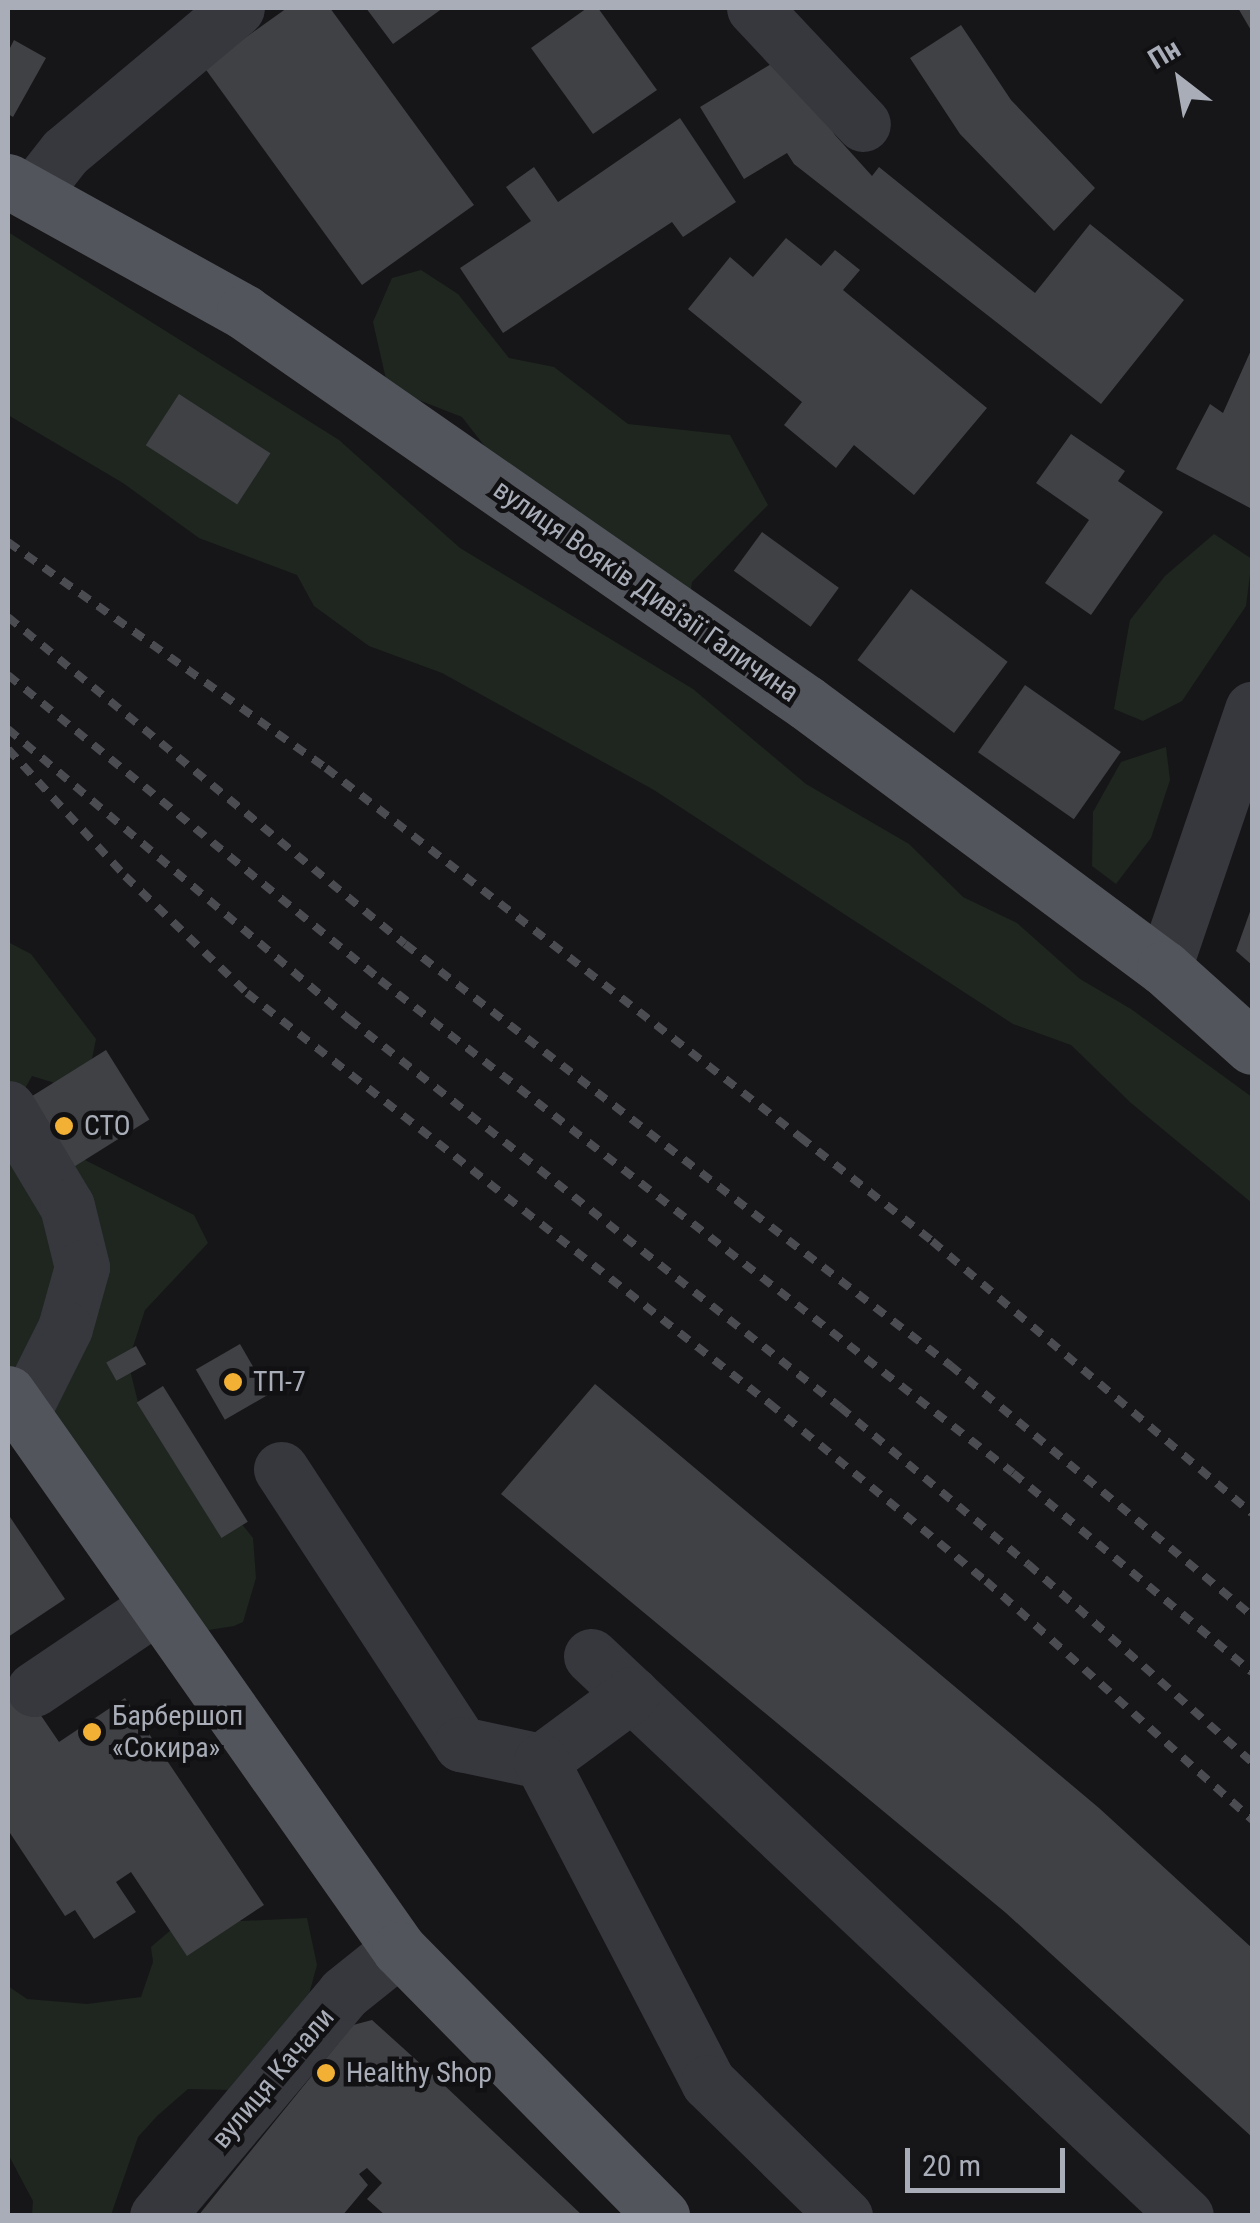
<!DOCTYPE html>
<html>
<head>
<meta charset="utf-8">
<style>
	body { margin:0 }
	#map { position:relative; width:1260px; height:2223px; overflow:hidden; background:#161618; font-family:"Roboto Condensed",sans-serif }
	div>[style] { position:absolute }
	.green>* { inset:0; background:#1e261f }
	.building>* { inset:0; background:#404145; transform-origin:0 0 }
	.minor>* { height:55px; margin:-27.5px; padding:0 27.5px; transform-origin:27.5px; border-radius:27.5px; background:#37383d }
	.major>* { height:55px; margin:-27.5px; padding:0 27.5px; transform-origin:27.5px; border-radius:27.5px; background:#53555c }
	.rail>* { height:8px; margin-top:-4px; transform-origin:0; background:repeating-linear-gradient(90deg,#4a4c52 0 12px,transparent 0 22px) }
	.dots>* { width:28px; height:28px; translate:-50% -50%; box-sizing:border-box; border:5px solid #111113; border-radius:50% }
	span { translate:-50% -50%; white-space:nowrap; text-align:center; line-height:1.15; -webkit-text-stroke:9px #111113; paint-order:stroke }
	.street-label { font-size:28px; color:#a8adb8 }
	.poi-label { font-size:28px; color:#a8adb8 }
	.left { translate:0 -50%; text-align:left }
	.frame { position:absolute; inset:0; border:10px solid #a8adb8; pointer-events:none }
	.north { position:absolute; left:1130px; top:30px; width:100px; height:100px; -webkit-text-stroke:8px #111113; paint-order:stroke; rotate:329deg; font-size:28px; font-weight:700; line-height:40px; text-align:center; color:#a8adb8 }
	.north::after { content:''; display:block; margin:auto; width:35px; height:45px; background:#a8adb8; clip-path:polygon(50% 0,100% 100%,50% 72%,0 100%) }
	.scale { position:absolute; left:905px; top:2148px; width:160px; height:45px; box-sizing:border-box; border:5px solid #a8adb8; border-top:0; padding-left:12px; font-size:30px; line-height:35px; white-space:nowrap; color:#a8adb8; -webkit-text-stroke:8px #111113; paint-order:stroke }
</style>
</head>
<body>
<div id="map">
	<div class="green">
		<i style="clip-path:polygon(8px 232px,339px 440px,460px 548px,693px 689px,806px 784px,909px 844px,963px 897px,1017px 923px,1080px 979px,1131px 1009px,1252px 1097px,1252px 1203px,1131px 1103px,1071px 1045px,1013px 1024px,654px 790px,442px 673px,369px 646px,314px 606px,297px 575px,199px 538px,123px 483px,8px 415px)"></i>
		<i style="clip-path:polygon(421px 270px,458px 294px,509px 358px,554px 367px,628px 424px,730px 435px,768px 505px,692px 582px,687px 619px,511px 480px,462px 417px,388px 388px,373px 322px,392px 278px)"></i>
		<i style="clip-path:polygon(1214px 534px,1252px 559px,1246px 606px,1182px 701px,1143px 721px,1114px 709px,1130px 620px,1165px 576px)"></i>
		<i style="clip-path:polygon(1166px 747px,1170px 780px,1151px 838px,1116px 884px,1092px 866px,1093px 812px,1121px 762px)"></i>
		<i style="clip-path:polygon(8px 942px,31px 954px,96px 1039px,87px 1084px,71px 1088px,32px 1076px,14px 1108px,77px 1156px,194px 1215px,208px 1243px,145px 1310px,128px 1362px,139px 1406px,168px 1432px,253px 1538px,256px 1578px,243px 1622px,234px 1626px,190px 1633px,8px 1365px)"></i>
		<i style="clip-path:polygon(307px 1918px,317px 1965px,303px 2016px,234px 2090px,188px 2089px,157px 2116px,138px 2137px,111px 2215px,32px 2215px,33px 2201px,8px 2154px,8px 1986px,27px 1999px,87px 2004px,141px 1997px,153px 1962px,151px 1947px,178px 1924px)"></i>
	</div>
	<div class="building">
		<i style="clip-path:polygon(287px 8px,330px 8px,474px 205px,362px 285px,204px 67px)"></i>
		<i style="clip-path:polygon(366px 8px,443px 8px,393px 44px)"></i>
		<i style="clip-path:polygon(587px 8px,598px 8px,657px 90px,593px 134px,531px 48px)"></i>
		<i style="clip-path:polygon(1238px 8px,1252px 8px,1252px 32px)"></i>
		<i style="clip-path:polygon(961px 25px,1011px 100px,1095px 188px,1054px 231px,960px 134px,910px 58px)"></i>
		<i style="clip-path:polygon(14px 40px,46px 58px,13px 117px,8px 114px,8px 52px)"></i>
		<i style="clip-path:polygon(786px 55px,835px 135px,872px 176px,879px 167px,1035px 293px,1090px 224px,1184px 300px,1101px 404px,794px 164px,787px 153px,744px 179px,700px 107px)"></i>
		<i style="clip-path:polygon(680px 118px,736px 202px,683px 237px,672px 222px,503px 333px,460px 268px,531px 221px,506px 187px,534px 167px,558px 202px)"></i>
		<i style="clip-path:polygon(786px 238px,821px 266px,835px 250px,860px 270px,843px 290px,987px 408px,914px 495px,854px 445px,836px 468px,784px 425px,802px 402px,688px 309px,730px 257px,753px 277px)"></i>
		<i style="clip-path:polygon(1252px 348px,1252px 509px,1176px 469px,1210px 404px,1223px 413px)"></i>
		<i style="left:179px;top:394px;width:109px;height:61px;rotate:33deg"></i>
		<i style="clip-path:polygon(1071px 434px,1125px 471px,1118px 481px,1163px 512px,1091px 615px,1045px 583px,1089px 520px,1036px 483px)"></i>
		<i style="left:762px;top:532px;width:95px;height:48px;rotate:36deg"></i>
		<i style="left:911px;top:589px;width:121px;height:89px;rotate:37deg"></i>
		<i style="left:1025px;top:685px;width:117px;height:82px;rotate:35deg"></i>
		<i style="clip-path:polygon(1252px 906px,1252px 965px,1236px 951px)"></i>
		<i style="left:106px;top:1050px;width:82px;height:95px;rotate:58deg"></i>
		<i style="left:240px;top:1344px;width:58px;height:51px;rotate:60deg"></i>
		<i style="left:136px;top:1346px;width:21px;height:34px;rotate:61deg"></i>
		<i style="clip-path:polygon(595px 1384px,1099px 1808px,1252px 1948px,1252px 2137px,1006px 1913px,501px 1494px)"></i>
		<i style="left:163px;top:1386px;width:160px;height:31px;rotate:58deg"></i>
		<i style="clip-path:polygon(8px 1514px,65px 1599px,8px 1637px)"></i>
		<i style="clip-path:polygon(25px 1692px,59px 1742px,125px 1698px,264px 1905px,187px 1956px,131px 1872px,116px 1882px,136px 1912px,94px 1939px,75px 1910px,65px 1916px,8px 1830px,8px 1703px)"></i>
		<i style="clip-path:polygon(372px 2020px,444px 2085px,583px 2216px,386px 2216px,367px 2199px,382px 2183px,367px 2168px,359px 2174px,368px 2185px,342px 2216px,198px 2216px,353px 2025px)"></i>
	</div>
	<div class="minor">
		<i style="left:754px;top:8px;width:159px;rotate:46.8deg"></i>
		<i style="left:32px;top:194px;width:53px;rotate:-51.8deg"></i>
		<i style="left:65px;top:152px;width:224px;rotate:-39.9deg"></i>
		<i style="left:1164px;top:968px;width:274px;rotate:-71.2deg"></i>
		<i style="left:8px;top:1108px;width:114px;rotate:59deg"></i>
		<i style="left:67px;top:1206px;width:63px;rotate:76.2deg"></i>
		<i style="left:82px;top:1267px;width:63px;rotate:105.6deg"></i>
		<i style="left:65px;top:1328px;width:96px;rotate:116.6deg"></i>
		<i style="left:281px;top:1469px;width:329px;rotate:56.8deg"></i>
		<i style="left:461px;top:1744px;width:82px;rotate:12deg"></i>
		<i style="left:591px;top:1656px;width:817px;rotate:43.26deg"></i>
		<i style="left:34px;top:1689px;width:148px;rotate:-34deg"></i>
		<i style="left:632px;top:1694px;width:113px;rotate:143.6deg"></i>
		<i style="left:541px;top:1761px;width:362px;rotate:62.5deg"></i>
		<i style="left:708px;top:2082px;width:192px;rotate:44.4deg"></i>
		<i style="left:157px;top:2216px;width:291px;rotate:-50deg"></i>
		<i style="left:344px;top:1993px;width:70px;rotate:-38.7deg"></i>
	</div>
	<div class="major">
		<i style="left:8px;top:181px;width:270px;rotate:29deg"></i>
		<i style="left:244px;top:312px;width:685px;rotate:34.78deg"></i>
		<i style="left:807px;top:703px;width:445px;rotate:36.6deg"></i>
		<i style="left:1164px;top:968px;width:118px;rotate:41.9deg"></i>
		<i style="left:8px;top:1393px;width:680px;rotate:54.88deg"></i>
		<i style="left:399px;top:1949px;width:375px;rotate:45.4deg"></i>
	</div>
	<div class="rail">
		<i style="left:8px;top:542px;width:390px;rotate:35.4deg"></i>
		<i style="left:326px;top:768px;width:601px;rotate:37.9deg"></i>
		<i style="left:800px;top:1137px;width:168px;rotate:38.2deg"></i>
		<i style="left:932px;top:1241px;width:420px;rotate:40.4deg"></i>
		<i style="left:8px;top:617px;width:514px;rotate:39.48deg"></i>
		<i style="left:405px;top:944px;width:689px;rotate:37.69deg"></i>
		<i style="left:950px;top:1365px;width:393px;rotate:39.7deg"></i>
		<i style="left:8px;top:675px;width:481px;rotate:39.3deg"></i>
		<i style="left:380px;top:980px;width:802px;rotate:37.91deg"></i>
		<i style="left:1013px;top:1473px;width:311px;rotate:39.8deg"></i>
		<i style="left:8px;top:729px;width:448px;rotate:40.4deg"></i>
		<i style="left:349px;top:1019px;width:626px;rotate:38.32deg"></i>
		<i style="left:840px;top:1407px;width:245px;rotate:39.9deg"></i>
		<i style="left:1028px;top:1564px;width:299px;rotate:41.5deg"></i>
		<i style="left:8px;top:749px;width:173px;rotate:47.3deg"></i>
		<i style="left:125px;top:876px;width:169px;rotate:43.8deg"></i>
		<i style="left:247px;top:993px;width:664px;rotate:38.15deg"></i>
		<i style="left:769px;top:1403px;width:281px;rotate:39.4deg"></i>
		<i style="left:986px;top:1581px;width:358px;rotate:41.9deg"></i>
	</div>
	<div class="dots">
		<i style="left:64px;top:1126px;background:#f2b134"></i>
		<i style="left:233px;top:1382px;background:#f2b134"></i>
		<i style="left:92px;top:1732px;background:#f2b134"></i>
		<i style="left:326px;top:2073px;background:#f2b134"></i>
	</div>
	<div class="street-label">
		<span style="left:646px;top:591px;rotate:35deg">вулиця Вояків Дивізії Галичина</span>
		<span style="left:273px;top:2078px;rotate:-50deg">вулиця Качали</span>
	</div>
	<div class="poi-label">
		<span class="left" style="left:84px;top:1126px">СТО</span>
		<span class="left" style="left:253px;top:1382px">ТП-7</span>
		<span class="left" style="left:112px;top:1732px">Барбершоп<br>«Сокира»</span>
		<span class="left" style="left:346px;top:2073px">Healthy Shop</span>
	</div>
	<div class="frame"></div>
	<div class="north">Пн</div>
	<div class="scale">20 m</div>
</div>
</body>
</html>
